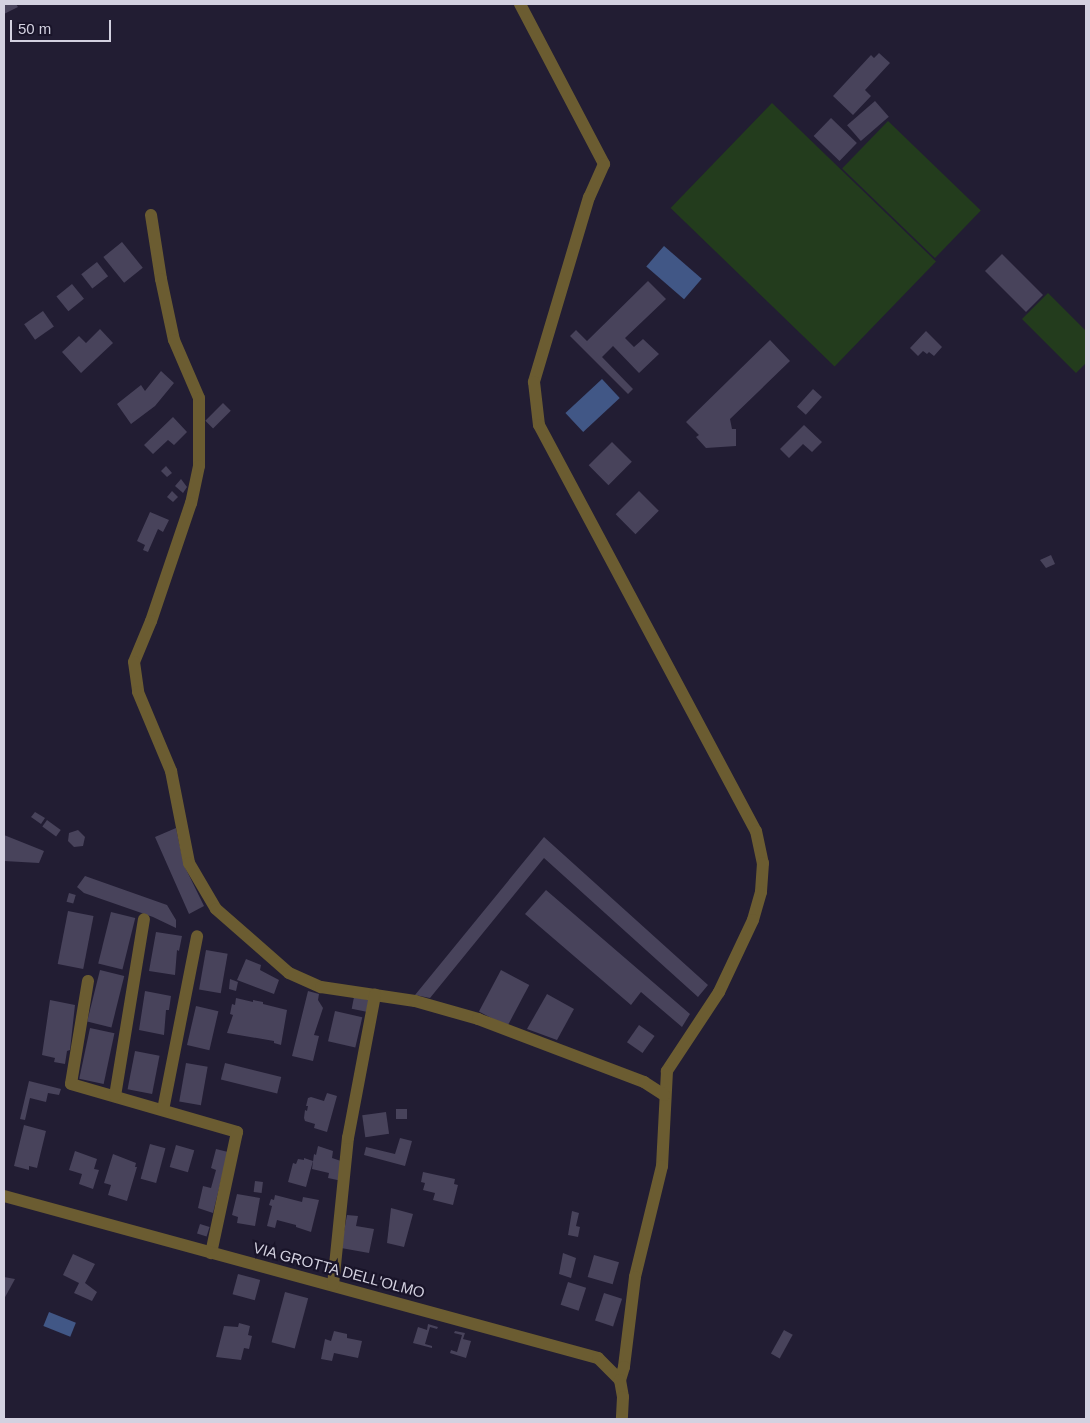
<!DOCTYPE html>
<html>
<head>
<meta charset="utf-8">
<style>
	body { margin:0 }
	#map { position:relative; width:1090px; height:1423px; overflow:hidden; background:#221d33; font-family:Arial,sans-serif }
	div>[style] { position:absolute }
	.green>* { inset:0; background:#233c1d; transform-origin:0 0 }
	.water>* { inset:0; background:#415786; transform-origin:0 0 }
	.building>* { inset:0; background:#48435b; transform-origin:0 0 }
	.minor>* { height:12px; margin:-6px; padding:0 6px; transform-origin:6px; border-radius:6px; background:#6b5c31 }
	span { translate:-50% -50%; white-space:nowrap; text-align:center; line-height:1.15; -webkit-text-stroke:4.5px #191429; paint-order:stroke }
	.street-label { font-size:15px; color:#d3d1e0 }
	.frame { position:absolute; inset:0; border:5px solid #d3d1e0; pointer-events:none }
	.scale { position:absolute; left:10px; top:20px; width:101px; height:22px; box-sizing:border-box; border:2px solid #d3d1e0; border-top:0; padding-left:6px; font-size:15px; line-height:18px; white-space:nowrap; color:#d3d1e0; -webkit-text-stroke:4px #191429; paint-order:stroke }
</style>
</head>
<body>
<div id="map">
	<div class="green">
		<i style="left:772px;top:103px;width:228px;height:146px;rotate:44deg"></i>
		<i style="left:888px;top:121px;width:129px;height:66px;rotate:44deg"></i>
		<i style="clip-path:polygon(1048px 293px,1086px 331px,1086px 363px,1076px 373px,1022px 319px)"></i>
	</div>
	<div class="water">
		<i style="left:664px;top:246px;width:50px;height:27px;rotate:41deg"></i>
		<i style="left:602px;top:379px;width:26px;height:50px;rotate:47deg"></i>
		<i style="left:49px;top:1312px;width:29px;height:15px;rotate:22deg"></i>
	</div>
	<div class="building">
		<i style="clip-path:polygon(4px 4px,16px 4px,18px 7px,4px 14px)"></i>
		<i style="clip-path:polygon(879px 53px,890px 63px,865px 90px,871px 96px,853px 115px,833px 96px,871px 55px,874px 58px)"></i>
		<i style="left:875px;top:101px;width:21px;height:37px;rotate:49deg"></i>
		<i style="left:831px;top:118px;width:36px;height:25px;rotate:44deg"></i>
		<i style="left:122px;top:242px;width:33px;height:24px;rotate:51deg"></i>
		<i style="left:1002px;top:254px;width:58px;height:24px;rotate:45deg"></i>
		<i style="left:97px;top:262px;width:18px;height:20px;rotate:52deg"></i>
		<i style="clip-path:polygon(648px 281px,666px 299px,625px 338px,634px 347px,643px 339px,659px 354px,639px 373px,613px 346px,602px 357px,633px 389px,628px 394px,570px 336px,576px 330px,587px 341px)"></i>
		<i style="left:72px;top:284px;width:19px;height:20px;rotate:51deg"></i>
		<i style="left:43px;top:311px;width:19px;height:23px;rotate:55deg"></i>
		<i style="clip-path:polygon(100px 329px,113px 343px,81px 373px,62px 352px,79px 336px,86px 343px)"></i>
		<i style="clip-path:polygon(926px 331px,942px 347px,934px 356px,929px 352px,927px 354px,923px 351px,918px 356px,910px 348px)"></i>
		<i style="clip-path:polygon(770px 340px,790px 361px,730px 419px,732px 429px,736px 429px,736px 446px,706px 448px,696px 437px,699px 435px,686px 422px)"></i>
		<i style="clip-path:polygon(161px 371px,174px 383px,155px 406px,131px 424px,117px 404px,141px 385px,145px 391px)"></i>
		<i style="left:813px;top:389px;width:12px;height:24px;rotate:42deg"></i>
		<i style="left:223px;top:403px;width:11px;height:25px;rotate:45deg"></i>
		<i style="clip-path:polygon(173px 417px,187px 432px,174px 445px,168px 440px,153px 454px,144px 445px)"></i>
		<i style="clip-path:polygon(804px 425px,822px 442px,812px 452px,803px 444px,789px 458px,780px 449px)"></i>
		<i style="left:612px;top:442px;width:28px;height:33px;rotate:45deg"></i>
		<i style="clip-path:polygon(166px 466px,172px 473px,167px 477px,161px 471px)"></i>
		<i style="clip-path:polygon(181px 479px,187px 487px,183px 493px,175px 486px)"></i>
		<i style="clip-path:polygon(172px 491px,178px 497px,173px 502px,167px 497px)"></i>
		<i style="left:639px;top:491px;width:28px;height:33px;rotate:45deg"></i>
		<i style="clip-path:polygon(150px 512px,169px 520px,163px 532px,158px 529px,148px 552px,143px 550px,145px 545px,137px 541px)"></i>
		<i style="clip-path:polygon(1051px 555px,1055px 564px,1046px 568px,1040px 560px)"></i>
		<i style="clip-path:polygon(35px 812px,45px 818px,41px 824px,31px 817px)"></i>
		<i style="left:47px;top:820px;width:17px;height:8px;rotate:36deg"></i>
		<i style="clip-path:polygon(176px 828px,184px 865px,204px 906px,189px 914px,155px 837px)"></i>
		<i style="clip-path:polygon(78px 830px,85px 837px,83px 846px,74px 847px,68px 841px,69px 833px)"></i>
		<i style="clip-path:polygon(4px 835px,44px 851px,39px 863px,4px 861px)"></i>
		<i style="clip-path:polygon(544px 837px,708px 985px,698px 997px,544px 858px,430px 998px,415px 995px)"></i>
		<i style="clip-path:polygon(85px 876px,167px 905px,176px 920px,176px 928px,153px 917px,84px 893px,77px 887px)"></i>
		<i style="clip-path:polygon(546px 890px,690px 1014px,682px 1027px,641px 992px,631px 1005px,525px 914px)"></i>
		<i style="left:69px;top:893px;width:7px;height:9px;rotate:16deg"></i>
		<i style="left:68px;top:911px;width:26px;height:54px;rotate:11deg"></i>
		<i style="left:111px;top:912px;width:25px;height:53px;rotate:14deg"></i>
		<i style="clip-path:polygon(156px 932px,182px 936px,179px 951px,177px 950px,175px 975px,149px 971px)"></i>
		<i style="left:206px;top:950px;width:22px;height:40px;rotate:10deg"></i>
		<i style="clip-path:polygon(246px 959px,261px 965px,260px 970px,279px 980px,274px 994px,237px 980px)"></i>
		<i style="left:100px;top:970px;width:25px;height:53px;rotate:14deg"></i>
		<i style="left:501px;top:970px;width:32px;height:47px;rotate:28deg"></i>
		<i style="clip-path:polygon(230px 979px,238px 982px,236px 991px,229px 989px)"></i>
		<i style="clip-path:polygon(145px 991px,171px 996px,169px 1010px,166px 1010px,164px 1035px,139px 1030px)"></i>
		<i style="clip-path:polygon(308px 991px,319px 994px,318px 1000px,323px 1008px,314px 1035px,319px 1036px,313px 1061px,292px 1056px)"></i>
		<i style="clip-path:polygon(547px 994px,574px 1009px,557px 1040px,527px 1029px)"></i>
		<i style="left:354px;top:997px;width:15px;height:12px;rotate:11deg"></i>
		<i style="clip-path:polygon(236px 998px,253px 1002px,253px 1000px,263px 1002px,263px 1004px,287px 1010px,281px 1045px,274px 1043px,274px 1041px,227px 1033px,233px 1015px,230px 1014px,232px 1004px,235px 1005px)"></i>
		<i style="clip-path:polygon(50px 1000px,75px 1005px,70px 1050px,67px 1051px,65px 1064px,54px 1062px,55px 1058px,42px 1055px)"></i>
		<i style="left:196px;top:1006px;width:23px;height:40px;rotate:13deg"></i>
		<i style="left:335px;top:1011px;width:28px;height:31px;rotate:13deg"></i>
		<i style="left:639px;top:1025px;width:19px;height:21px;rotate:35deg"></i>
		<i style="left:90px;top:1028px;width:25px;height:52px;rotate:12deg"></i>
		<i style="left:135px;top:1051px;width:25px;height:39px;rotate:11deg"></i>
		<i style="left:186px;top:1063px;width:22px;height:39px;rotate:10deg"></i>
		<i style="left:225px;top:1063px;width:58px;height:17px;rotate:14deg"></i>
		<i style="clip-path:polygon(29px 1081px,61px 1089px,59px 1095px,48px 1093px,46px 1102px,30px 1098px,25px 1120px,20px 1119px)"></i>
		<i style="clip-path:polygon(327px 1093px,337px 1096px,327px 1132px,314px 1128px,315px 1124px,305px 1121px,304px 1118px,305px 1110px,307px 1111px,308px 1106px,306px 1106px,308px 1098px,311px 1097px,324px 1101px)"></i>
		<i style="left:407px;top:1109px;width:10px;height:11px;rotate:90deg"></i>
		<i style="left:386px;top:1112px;width:22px;height:24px;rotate:82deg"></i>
		<i style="clip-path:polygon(24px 1125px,46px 1131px,37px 1168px,29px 1166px,29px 1170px,14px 1166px)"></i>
		<i style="clip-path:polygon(400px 1138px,412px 1141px,405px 1166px,364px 1155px,366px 1147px,395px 1154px)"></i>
		<i style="left:150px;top:1144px;width:16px;height:36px;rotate:15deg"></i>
		<i style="left:176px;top:1145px;width:19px;height:23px;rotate:16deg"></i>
		<i style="clip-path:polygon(318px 1146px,333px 1151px,332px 1158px,344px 1162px,342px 1181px,328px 1178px,329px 1173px,312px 1169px,314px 1154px,316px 1155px)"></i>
		<i style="clip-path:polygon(216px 1149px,228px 1152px,213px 1213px,198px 1208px,203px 1186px,211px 1188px,216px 1170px,211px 1168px)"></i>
		<i style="clip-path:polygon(75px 1151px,97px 1159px,94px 1169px,99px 1170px,93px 1189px,79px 1184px,82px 1174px,69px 1170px)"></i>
		<i style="clip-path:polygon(113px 1154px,136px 1163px,135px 1167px,137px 1167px,127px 1201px,108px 1195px,111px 1185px,104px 1183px)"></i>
		<i style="clip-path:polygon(304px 1158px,313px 1161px,306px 1187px,288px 1182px,293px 1163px,296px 1164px,298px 1159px,304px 1160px)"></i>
		<i style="clip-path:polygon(423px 1172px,455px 1179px,454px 1184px,458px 1185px,453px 1205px,433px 1200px,435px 1193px,423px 1190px,425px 1183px,421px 1182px)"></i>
		<i style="left:255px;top:1181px;width:8px;height:11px;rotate:7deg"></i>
		<i style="clip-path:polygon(237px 1194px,260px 1198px,255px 1226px,237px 1223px,238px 1217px,232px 1215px)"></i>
		<i style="clip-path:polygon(275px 1195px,302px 1202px,303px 1197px,319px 1200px,311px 1232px,296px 1227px,296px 1225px,277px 1220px,275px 1228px,267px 1226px,272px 1206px,269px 1205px,271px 1199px,274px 1200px)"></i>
		<i style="clip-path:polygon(391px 1208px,413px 1214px,404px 1247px,387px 1243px)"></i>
		<i style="clip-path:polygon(572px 1211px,579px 1213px,576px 1226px,580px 1227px,578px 1237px,568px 1235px)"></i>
		<i style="clip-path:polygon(347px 1215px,358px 1216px,356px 1226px,374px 1229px,369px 1253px,341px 1248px)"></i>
		<i style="left:200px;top:1224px;width:10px;height:10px;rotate:17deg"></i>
		<i style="clip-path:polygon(563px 1253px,576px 1258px,571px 1278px,559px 1274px)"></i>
		<i style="clip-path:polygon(73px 1254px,95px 1264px,85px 1283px,97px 1292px,92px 1301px,74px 1293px,79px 1283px,63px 1275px)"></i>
		<i style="left:594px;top:1255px;width:26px;height:23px;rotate:16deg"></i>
		<i style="left:238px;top:1274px;width:23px;height:21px;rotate:15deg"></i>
		<i style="clip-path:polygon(4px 1277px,15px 1279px,4px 1299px)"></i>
		<i style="left:568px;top:1282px;width:19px;height:24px;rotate:18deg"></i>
		<i style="left:285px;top:1292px;width:24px;height:52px;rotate:15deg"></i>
		<i style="left:604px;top:1293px;width:19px;height:29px;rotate:18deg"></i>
		<i style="clip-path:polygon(239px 1323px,250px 1326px,248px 1335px,252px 1336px,249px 1349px,244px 1348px,241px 1360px,216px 1357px,224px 1326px,238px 1327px)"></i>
		<i style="clip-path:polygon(428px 1324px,438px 1327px,437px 1329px,430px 1327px,425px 1344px,432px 1346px,432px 1348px,413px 1343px,418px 1327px,427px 1330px)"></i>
		<i style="left:784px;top:1330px;width:10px;height:27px;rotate:29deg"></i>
		<i style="clip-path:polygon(334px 1331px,347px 1334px,347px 1338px,362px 1341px,358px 1358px,334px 1353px,332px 1361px,321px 1359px,325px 1339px,331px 1341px)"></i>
		<i style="clip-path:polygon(455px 1331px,465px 1333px,463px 1339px,471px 1341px,466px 1358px,450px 1353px,451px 1350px,457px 1352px,462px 1335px,454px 1333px)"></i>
	</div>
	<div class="minor">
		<i style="left:520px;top:4px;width:181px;rotate:62.3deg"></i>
		<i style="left:604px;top:164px;width:36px;rotate:114deg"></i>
		<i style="left:589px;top:197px;width:193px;rotate:106.6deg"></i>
		<i style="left:534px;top:382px;width:43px;rotate:83.4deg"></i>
		<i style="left:539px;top:425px;width:460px;rotate:61.9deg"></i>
		<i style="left:756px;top:831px;width:33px;rotate:78deg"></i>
		<i style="left:763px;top:863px;width:29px;rotate:94deg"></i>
		<i style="left:761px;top:892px;width:29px;rotate:106deg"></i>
		<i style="left:753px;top:920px;width:80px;rotate:115.3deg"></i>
		<i style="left:719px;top:992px;width:95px;rotate:123.4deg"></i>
		<i style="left:667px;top:1071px;width:95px;rotate:93deg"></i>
		<i style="left:662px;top:1166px;width:114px;rotate:103.7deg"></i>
		<i style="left:635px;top:1277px;width:91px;rotate:97deg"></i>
		<i style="left:624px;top:1367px;width:14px;rotate:107deg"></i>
		<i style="left:151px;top:215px;width:65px;rotate:81.1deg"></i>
		<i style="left:161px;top:279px;width:62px;rotate:78deg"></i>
		<i style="left:174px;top:340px;width:63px;rotate:66.7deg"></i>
		<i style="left:199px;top:398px;width:68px;rotate:90deg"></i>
		<i style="left:199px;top:466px;width:38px;rotate:102deg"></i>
		<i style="left:191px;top:503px;width:125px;rotate:108.7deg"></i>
		<i style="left:151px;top:621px;width:44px;rotate:112.5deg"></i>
		<i style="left:134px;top:662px;width:30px;rotate:82deg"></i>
		<i style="left:138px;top:692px;width:86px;rotate:67.3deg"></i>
		<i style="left:171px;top:771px;width:94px;rotate:78.9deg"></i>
		<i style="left:189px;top:863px;width:53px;rotate:59.6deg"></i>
		<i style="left:216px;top:909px;width:97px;rotate:41.2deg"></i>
		<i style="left:289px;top:973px;width:35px;rotate:24deg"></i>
		<i style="left:321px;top:987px;width:95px;rotate:8.5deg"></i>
		<i style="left:415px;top:1001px;width:66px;rotate:15.9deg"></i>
		<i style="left:478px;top:1019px;width:178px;rotate:20.8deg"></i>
		<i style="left:644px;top:1082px;width:24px;rotate:33deg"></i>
		<i style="left:88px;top:981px;width:104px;rotate:99.4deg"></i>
		<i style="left:71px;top:1084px;width:173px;rotate:16.1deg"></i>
		<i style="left:237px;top:1132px;width:124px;rotate:102.1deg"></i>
		<i style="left:115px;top:1096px;width:179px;rotate:-80.7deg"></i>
		<i style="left:163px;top:1110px;width:177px;rotate:-78.9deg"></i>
		<i style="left:4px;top:1196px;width:616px;rotate:15.26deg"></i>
		<i style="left:598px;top:1358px;width:31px;rotate:45deg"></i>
		<i style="left:620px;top:1380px;width:17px;rotate:80deg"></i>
		<i style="left:623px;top:1397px;width:22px;rotate:93deg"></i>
		<i style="left:333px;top:1285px;width:148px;rotate:-84.2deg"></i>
		<i style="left:348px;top:1138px;width:146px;rotate:-79.3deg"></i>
	</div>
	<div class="street-label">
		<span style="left:339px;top:1270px;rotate:15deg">VIA GROTTA DELL'OLMO</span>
	</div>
	<div class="frame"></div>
	<div class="scale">50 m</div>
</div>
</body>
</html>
